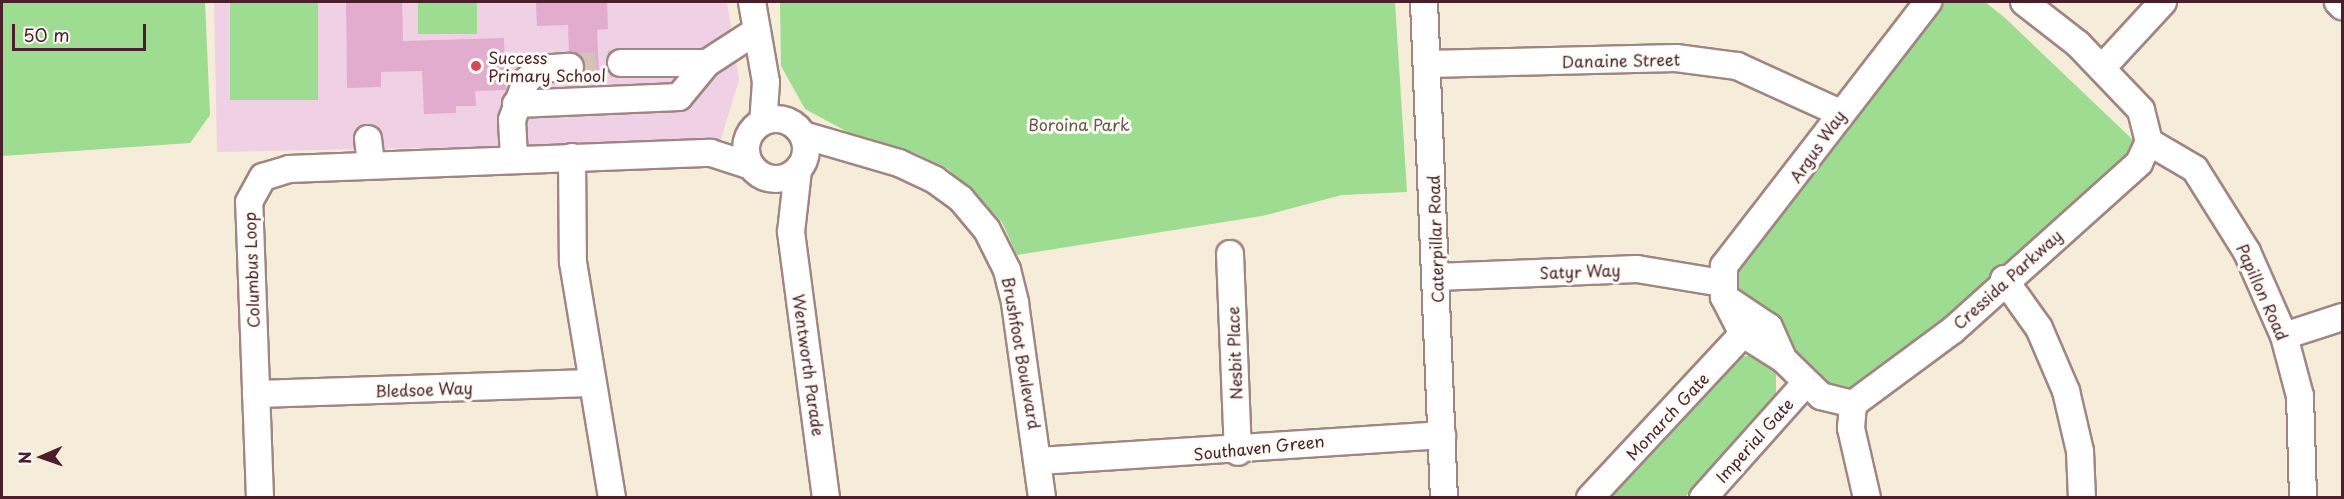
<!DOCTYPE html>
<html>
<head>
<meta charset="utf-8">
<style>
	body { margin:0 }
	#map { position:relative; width:2344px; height:499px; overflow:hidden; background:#f5edda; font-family:"Playpen Sans",sans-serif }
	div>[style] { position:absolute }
	.built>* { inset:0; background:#f0d0e5 }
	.green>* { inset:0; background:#9edc91; transform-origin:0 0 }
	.building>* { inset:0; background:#e2acce }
	.minor-tunnel>* { height:26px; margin-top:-13px; transform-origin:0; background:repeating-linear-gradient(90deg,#d3c4b7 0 26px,transparent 0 39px) }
	.roads { filter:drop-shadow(2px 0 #a08682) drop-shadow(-2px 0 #a08682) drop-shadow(0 2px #a08682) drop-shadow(0 -2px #a08682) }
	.minor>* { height:26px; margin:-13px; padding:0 13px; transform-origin:13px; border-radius:13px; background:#fff }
	.minor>.ring { margin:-13px; padding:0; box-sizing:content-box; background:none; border:26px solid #fff; border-radius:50% }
	.dots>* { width:16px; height:16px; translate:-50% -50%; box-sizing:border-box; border:3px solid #fdfcf7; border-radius:50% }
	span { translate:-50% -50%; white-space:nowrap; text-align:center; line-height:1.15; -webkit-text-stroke:6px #fdfcf7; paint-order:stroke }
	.poi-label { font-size:16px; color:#4a1f2b }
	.left { translate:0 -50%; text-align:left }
	.street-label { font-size:16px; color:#4a1f2b }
	.park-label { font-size:16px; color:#63584a }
	.frame { position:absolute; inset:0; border:3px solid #4a1f2b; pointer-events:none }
	.north { position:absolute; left:12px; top:427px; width:60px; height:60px; -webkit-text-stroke:4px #fdfcf7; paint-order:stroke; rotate:268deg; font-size:16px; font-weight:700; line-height:24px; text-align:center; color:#4a1f2b }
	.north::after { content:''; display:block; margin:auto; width:21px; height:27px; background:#4a1f2b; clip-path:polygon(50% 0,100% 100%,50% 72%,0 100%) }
	.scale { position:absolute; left:12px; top:24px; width:134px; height:27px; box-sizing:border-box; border:3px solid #4a1f2b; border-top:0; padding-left:8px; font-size:18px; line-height:21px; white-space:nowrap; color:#4a1f2b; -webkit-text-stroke:4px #fdfcf7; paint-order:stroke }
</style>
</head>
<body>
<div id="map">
	<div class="built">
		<i style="clip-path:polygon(214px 2px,727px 2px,739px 80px,720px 142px,217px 152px)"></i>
	</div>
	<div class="green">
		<i style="clip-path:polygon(2px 2px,205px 2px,210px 115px,190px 143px,2px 156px)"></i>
		<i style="left:230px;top:2px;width:88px;height:98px"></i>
		<i style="left:418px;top:2px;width:59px;height:32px"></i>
		<i style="clip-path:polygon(780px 2px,1395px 2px,1407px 192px,1342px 195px,1262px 216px,1017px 255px,1002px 222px,947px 168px,913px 152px,855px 136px,805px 109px,781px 66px)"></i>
		<i style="clip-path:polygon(1943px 2px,1985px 2px,2004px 17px,2132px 139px,2132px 156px,1886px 376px,1838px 398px,1735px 304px,1733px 278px)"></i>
		<i style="clip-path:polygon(1758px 355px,1776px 373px,1776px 401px,1685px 497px,1601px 498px,1735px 357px)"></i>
	</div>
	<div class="building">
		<i style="clip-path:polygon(346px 2px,402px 2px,403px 41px,504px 38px,506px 90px,475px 91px,476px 106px,456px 106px,456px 113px,424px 114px,422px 71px,381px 72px,381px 87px,347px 88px)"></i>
		<i style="clip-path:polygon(536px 2px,607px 2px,608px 29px,597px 30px,599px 73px,584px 73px,582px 58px,569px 52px,568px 25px,537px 26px)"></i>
	</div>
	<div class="minor-tunnel">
		<i style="left:570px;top:67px;width:51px;rotate:-4.5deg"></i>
	</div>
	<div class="roads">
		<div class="minor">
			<i style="left:752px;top:2px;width:81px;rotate:80.1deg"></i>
			<i style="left:766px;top:82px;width:39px;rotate:94deg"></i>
			<i style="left:1424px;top:2px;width:496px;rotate:87.7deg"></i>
			<i style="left:2024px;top:2px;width:68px;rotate:37.9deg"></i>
			<i style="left:2078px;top:44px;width:91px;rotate:46.3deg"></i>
			<i style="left:2141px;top:110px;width:33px;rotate:76deg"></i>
			<i style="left:2149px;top:142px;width:53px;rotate:30.4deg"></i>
			<i style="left:2195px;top:169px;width:98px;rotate:57.9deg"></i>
			<i style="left:2247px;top:252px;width:92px;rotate:66.2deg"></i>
			<i style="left:2284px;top:336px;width:62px;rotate:75.1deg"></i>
			<i style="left:2300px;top:396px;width:102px;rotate:88.3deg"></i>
			<i style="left:2338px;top:2px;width:6px;rotate:45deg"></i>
			<i style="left:621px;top:63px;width:86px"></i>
			<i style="left:1427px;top:64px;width:249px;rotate:-1.4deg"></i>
			<i style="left:1676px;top:58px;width:62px;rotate:7.5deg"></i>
			<i style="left:1737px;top:66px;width:113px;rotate:24.5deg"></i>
			<i style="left:2102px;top:68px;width:90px;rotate:-47.3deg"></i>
			<i style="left:516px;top:104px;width:163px;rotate:-2.5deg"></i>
			<i style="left:679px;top:97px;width:44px;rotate:-50.5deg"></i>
			<i style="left:707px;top:63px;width:59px;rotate:-33.1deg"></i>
			<i class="ring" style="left:746px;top:119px;width:34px;height:34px"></i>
			<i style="left:803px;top:135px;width:100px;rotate:16.3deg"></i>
			<i style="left:899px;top:163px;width:40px;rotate:25deg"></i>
			<i style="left:935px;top:180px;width:32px;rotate:36deg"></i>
			<i style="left:961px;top:199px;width:40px;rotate:50deg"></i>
			<i style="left:987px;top:230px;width:45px;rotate:63.4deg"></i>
			<i style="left:1007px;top:270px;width:34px;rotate:76deg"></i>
			<i style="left:1015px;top:303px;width:197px;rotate:82.1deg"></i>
			<i style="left:368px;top:139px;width:26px;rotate:83deg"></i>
			<i style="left:572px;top:157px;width:105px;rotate:89.5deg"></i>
			<i style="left:573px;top:262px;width:239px;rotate:80.6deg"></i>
			<i style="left:514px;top:158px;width:38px;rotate:-93deg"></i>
			<i style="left:512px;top:120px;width:41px;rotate:-70.3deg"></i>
			<i style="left:526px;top:81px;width:18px;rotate:-43deg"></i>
			<i style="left:539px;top:69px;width:31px;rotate:-4deg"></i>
			<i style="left:798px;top:170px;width:62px;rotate:96.4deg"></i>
			<i style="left:791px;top:232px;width:268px;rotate:82.5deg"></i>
			<i style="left:1230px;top:254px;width:198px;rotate:87.7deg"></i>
			<i style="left:1436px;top:277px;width:201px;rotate:-2.3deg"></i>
			<i style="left:1637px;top:269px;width:86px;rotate:9.4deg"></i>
			<i style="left:2004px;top:279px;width:60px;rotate:54.5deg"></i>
			<i style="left:2039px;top:328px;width:69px;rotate:66.8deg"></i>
			<i style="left:2066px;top:391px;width:62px;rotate:76.9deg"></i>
			<i style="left:2080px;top:451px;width:47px;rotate:87.6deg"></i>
			<i style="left:1724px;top:297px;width:54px;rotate:33.7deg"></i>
			<i style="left:1769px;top:327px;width:35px;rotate:66deg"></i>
			<i style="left:2284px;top:336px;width:61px;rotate:-18.1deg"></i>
			<i style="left:256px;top:394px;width:336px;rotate:-1.9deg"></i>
			<i style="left:1853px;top:404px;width:124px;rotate:-36.5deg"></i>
			<i style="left:1953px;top:330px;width:250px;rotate:-41.9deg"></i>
			<i style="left:2139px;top:163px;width:23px;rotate:-65deg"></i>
			<i style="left:1040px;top:461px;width:403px;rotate:-3.7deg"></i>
			<i style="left:260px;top:498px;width:296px;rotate:-92.1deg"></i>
			<i style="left:249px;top:202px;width:29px;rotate:-61deg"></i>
			<i style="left:263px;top:177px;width:27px;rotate:-17deg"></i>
			<i style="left:289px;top:169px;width:422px;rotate:-2.2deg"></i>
			<i style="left:711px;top:153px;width:42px;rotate:18deg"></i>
			<i style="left:1590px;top:498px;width:224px;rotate:-47deg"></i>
			<i style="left:1703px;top:498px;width:154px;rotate:-48.2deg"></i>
			<i style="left:1867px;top:498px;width:72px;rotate:-102.9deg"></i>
			<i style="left:1851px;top:428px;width:24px;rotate:-85deg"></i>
			<i style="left:1853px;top:404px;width:33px;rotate:-166deg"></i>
			<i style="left:1821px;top:396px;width:53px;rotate:-135.8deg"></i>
			<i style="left:1783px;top:359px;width:47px;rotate:-148deg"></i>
			<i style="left:1743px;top:334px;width:42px;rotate:-117.2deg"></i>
			<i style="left:1724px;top:297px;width:31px;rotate:-90deg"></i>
			<i style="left:1724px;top:266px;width:334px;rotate:-52.3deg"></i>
		</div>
	</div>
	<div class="dots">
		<i style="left:476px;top:66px;background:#d1495b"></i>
	</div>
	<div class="poi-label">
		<span class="left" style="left:488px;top:66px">Success<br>Primary School</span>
	</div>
	<div class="street-label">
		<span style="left:1621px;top:60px;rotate:-1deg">Danaine Street</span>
		<span style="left:1817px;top:146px;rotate:-55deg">Argus Way</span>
		<span style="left:1435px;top:239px;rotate:-92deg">Caterpillar Road</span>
		<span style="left:251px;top:270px;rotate:-92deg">Columbus Loop</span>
		<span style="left:1580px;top:271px;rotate:-2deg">Satyr Way</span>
		<span style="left:2007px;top:279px;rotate:-42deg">Cressida Parkway</span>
		<span style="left:2263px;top:292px;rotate:66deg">Papillon Road</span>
		<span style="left:1022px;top:353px;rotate:80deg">Brushfoot Boulevard</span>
		<span style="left:1234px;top:353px;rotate:-92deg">Nesbit Place</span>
		<span style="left:809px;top:365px;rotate:82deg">Wentworth Parade</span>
		<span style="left:424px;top:389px;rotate:-2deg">Bledsoe Way</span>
		<span style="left:1667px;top:416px;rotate:-47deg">Monarch Gate</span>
		<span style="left:1754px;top:440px;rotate:-48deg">Imperial Gate</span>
		<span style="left:1259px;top:447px;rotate:-6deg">Southaven Green</span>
	</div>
	<div class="park-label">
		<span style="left:1079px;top:124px">Boroina Park</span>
	</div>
	<div class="frame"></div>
	<div class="north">N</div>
	<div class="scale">50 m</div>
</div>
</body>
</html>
